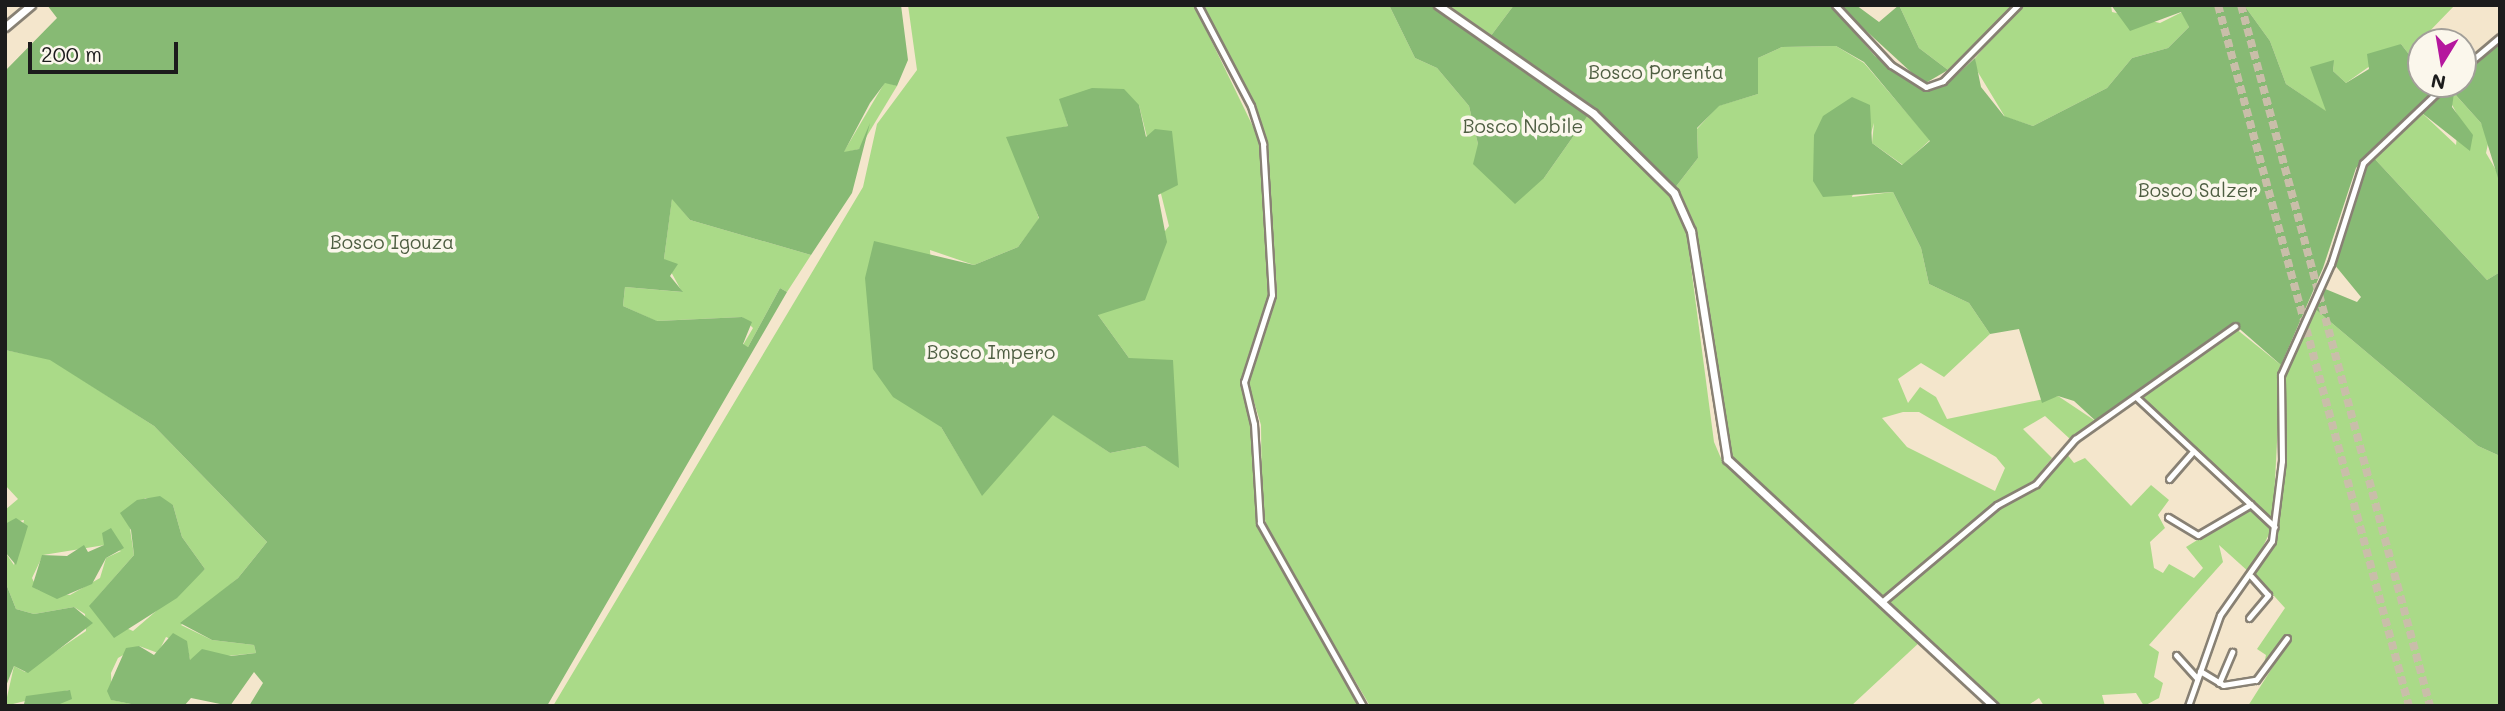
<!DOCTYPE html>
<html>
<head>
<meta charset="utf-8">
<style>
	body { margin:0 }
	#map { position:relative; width:2505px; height:711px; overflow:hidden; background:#f4e6cc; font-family:Mali,sans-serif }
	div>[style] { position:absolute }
	.green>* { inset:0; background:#aada88 }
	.forest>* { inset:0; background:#87ba74 }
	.highway-tunnel>* { height:8px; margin-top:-4px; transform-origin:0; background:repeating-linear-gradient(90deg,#c9bea9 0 8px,transparent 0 12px) }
	.roads { filter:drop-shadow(2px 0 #888174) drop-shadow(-2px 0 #888174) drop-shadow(0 2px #888174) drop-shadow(0 -2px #888174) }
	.minor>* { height:5px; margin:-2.5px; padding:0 2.5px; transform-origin:2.5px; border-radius:2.5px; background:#fff }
	.major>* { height:7px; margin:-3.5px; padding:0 3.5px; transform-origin:3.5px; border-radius:3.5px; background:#fff }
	span { translate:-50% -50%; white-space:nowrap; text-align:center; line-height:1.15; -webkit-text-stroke:7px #fbf7ec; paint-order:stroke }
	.park-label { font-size:19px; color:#4e5e42 }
	.frame { position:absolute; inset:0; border:7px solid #1c1c1c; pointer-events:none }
	.north { position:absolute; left:2407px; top:28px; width:70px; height:70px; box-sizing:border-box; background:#fbf7ec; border:2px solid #a29f99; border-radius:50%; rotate:191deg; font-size:19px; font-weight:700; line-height:28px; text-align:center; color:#1c1c1c }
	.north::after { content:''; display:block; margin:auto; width:24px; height:32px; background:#b5179e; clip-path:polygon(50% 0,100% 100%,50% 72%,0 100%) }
	.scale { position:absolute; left:28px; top:42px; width:150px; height:32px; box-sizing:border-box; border:4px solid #1c1c1c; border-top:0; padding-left:9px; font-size:21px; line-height:24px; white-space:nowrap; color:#1c1c1c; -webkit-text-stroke:5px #fbf7ec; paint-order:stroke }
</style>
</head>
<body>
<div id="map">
	<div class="green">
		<i style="clip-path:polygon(evenodd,908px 5px,1194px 5px,1260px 141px,1269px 295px,1242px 383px,1252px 425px,1258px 527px,1359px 706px,553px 706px,863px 187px,877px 124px,917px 70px,908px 5px,1060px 99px,1139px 105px,1169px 226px,1098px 315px,1129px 358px,1179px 467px,1145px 446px,1110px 453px,1053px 414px,982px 495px,941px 427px,930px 250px,974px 265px,1018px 247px,1039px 219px,1030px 191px,1043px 132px,1068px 126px,1060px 99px)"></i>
		<i style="clip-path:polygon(1201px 5px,1389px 5px,1415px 58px,1437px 68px,1469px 106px,1478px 144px,1544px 178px,1589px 114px,1669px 192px,1685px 221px,1714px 442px,1723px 463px,1921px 641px,1851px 706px,1370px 706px,1271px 538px,1262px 511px,1261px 425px,1248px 382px,1277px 291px,1266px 142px)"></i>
		<i style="clip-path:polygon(1444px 5px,1514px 5px,1490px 37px)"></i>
		<i style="clip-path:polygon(1899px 5px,2014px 5px,1948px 70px,1919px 48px)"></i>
		<i style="clip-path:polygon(2021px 5px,2111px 5px,2112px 12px,2160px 23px,2182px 12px,2189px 27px,2168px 48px,2132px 58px,2107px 88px,2033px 126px,2005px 117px,1976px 69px,1975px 58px)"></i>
		<i style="clip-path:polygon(2244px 5px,2455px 5px,2423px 38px,2421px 70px,2401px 44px,2346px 83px,2333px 71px,2334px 60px,2327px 112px,2286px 84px,2270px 41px)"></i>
		<i style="clip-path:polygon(evenodd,1836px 46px,1864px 63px,1930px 140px,1903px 165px,1872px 143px,1874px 123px,1852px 197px,1893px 192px,1921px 248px,1929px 284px,1969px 303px,1990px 334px,1944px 377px,1921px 363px,1898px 379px,1908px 403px,1920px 387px,1936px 397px,1947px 419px,2058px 396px,2097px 422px,2070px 439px,2045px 416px,2023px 429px,2052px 458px,2034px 480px,1980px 514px,1884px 598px,1733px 460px,1724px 442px,1694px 231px,1674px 189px,1698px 158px,1697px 129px,1718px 106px,1758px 94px,1758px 58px,1782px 47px,1836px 46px,1903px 412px,1919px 412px,1996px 457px,2005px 468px,1995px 491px,1907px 447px,1882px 418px,1903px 412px)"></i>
		<i style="clip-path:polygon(885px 82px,897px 86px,859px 149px,843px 153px)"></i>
		<i style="clip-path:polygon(2453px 92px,2481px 123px,2489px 139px,2486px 153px,2500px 177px,2500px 272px,2487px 280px,2373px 157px,2422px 113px,2456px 145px,2459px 118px,2449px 99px)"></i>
		<i style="clip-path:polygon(672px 198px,690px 220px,811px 255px,787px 292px,780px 288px,748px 347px,743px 345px,753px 328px,742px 317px,656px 321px,623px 306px,625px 287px,682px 292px,664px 259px)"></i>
		<i style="clip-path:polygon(2314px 308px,2478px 446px,2500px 456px,2500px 706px,2248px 706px,2291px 638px,2286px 634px,2263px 669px,2266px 655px,2257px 649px,2285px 608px,2255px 575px,2280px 516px,2285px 374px)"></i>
		<i style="clip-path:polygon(2235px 328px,2281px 365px,2273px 519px,2140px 395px)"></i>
		<i style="clip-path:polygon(evenodd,5px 350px,50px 359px,154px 426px,267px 542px,238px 578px,181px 625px,212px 640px,254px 645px,256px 653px,190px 660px,187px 646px,166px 637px,158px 653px,139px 646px,118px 658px,111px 673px,112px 700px,141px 706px,55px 706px,69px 690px,5px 706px,14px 666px,25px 672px,86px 631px,85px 614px,74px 607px,34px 614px,16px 609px,5px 581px,5px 552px,14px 565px,24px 520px,5px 524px,5px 510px,18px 499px,5px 485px,5px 350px,145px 498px,173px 505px,182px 537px,205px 569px,133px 631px,101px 617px,92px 603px,134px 555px,129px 522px,145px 498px,5px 350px,105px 545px,121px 551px,106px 558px,100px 578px,70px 595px,38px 590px,32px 578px,43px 555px,105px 545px)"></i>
		<i style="clip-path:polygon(2066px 453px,2074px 463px,2085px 458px,2131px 506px,2151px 485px,2169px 500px,2158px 515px,2165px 528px,2150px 542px,2154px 568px,2163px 573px,2169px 564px,2194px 578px,2203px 568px,2186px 547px,2251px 507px,2272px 528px,2250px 573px,2219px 545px,2223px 562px,2149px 645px,2159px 652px,2154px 677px,2163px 683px,2159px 698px,2144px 706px,2136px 693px,2102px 695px,2105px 706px,2044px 706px,2039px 698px,2027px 706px,1999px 706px,1888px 601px,1997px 509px,2039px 486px)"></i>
	</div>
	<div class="forest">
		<i style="clip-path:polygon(47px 5px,901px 5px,908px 60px,897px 86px,885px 83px,870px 103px,844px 152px,859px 149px,870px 123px,852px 193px,811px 255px,690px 220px,672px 199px,664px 259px,678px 264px,670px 276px,683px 292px,625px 287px,623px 306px,657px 321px,742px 317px,752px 322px,743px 344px,748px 347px,780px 288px,787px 292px,547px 706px,249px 706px,263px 683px,254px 672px,230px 706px,191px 698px,184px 706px,141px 706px,111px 700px,107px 691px,126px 648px,139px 646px,154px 655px,173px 633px,187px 641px,190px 660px,202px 649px,231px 656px,256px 653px,254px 645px,212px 640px,180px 623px,238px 578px,267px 542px,154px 426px,50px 360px,5px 350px,5px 71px,57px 18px)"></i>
		<i style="clip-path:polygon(1389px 5px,1431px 5px,1589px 114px,1544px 178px,1515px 204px,1473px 164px,1478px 144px,1469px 106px,1437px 68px,1415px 58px)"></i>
		<i style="clip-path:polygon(1514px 5px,1830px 5px,1875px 56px,1921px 89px,1946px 85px,1975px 58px,1981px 87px,2004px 116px,2033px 126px,2107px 88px,2132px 58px,2168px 48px,2189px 27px,2181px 12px,2130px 31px,2111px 5px,2244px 5px,2270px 41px,2286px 84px,2326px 111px,2310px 67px,2334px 60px,2333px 71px,2346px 83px,2369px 69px,2367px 54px,2401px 44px,2421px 70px,2421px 84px,2435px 89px,2356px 168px,2323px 268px,2281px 365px,2234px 324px,2097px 422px,2074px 401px,2058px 396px,2042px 403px,2019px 329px,1990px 334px,1969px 303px,1929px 284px,1921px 248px,1893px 192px,1823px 197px,1813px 181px,1814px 135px,1823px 116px,1852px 97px,1870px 105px,1872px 143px,1902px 165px,1930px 141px,1864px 62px,1836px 46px,1782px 47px,1758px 58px,1758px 94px,1719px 106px,1697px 128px,1698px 158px,1674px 189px,1601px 115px,1490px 37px)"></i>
		<i style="clip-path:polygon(1838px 5px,1856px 5px,1879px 22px,1899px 5px,1919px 48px,1948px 70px,1924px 84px)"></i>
		<i style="clip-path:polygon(2500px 43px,2500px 177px,2498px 178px,2481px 123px,2454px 93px,2452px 107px,2473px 135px,2470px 151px,2422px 113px,2454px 84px,2463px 84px,2463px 76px)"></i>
		<i style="clip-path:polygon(1092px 88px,1124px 89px,1139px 105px,1146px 137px,1155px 129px,1172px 131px,1178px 185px,1158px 195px,1167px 242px,1145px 300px,1098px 315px,1129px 358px,1173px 360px,1179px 468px,1145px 446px,1110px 453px,1053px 415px,982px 496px,941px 427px,893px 397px,873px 369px,865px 278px,874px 241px,974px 265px,1018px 247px,1039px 218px,1006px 137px,1068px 126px,1059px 99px)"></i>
		<i style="clip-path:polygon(2373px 157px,2487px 280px,2500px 272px,2500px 456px,2478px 446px,2314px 308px,2323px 288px,2357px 302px,2361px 297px,2334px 264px,2364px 166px)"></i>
		<i style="clip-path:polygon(160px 496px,173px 505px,182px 537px,205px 569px,177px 598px,114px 638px,89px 606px,134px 555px,131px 530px,120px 513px,137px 500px)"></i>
		<i style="clip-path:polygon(16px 518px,28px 526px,16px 565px,5px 552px,5px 524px)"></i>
		<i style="clip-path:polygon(111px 528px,124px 548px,106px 558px,92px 584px,57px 599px,32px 587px,42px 555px,67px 556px,84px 545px,88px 552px,104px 545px,102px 533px)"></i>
		<i style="clip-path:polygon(5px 581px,16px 609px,34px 614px,74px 607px,93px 623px,28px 673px,14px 666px,6px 686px)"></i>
		<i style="clip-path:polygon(70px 690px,72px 699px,55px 706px,24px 704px,26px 696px)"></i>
	</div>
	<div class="highway-tunnel">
		<i style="left:2218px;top:5px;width:727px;rotate:74.76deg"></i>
		<i style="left:2241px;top:5px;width:726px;rotate:74.91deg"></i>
	</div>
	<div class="roads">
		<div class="minor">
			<i style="left:1198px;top:5px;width:114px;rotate:62.3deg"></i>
			<i style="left:1251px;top:106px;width:40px;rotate:72deg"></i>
			<i style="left:1263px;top:144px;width:151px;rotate:86.6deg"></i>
			<i style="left:1272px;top:295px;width:91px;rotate:107.8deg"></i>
			<i style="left:1244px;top:382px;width:43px;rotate:76.6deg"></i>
			<i style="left:1254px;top:424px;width:99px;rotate:86.5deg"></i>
			<i style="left:1260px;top:523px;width:210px;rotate:60.6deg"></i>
			<i style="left:1835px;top:5px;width:82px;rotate:47deg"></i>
			<i style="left:1891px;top:65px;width:41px;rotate:32.2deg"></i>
			<i style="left:1926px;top:87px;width:18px;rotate:-19deg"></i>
			<i style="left:1943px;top:81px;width:107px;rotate:-45.4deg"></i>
			<i style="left:2463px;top:68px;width:48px;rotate:-40deg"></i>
			<i style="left:2136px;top:397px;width:190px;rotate:43.1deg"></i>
			<i style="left:2169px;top:479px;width:37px;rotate:-49deg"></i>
			<i style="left:2168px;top:517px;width:35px;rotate:31deg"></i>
			<i style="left:2198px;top:535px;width:61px;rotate:-30.3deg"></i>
			<i style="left:1883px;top:601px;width:149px;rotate:-40.1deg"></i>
			<i style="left:1997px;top:505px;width:44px;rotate:-28.3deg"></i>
			<i style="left:2036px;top:484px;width:60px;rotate:-49.1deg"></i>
			<i style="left:2075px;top:439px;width:196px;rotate:-35.2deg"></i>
			<i style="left:2249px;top:618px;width:30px;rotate:-50deg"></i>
			<i style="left:2268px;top:595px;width:25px;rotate:-132deg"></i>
			<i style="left:2176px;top:655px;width:31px;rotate:48deg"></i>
			<i style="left:2200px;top:671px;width:27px;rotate:31deg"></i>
			<i style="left:2223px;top:685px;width:33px;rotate:-9deg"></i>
			<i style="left:2256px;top:680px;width:52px;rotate:-53.6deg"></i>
			<i style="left:2219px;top:683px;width:34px;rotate:-67deg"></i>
			<i style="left:2188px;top:706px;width:96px;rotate:-70.6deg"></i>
			<i style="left:2220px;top:615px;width:90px;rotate:-54.9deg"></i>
			<i style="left:2272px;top:541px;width:81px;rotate:-82.9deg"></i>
			<i style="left:2282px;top:461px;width:86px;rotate:-90.7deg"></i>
			<i style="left:2281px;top:375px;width:122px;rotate:-65.8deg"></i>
			<i style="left:2331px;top:264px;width:106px;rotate:-72.4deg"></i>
			<i style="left:2363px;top:163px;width:115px;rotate:-43.6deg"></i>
		</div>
		<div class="major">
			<i style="left:1438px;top:5px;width:189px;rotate:34.9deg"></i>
			<i style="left:1593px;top:113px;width:114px;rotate:44.6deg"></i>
			<i style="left:1674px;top:193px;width:42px;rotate:65.9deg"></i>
			<i style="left:1691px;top:231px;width:231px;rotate:81deg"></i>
			<i style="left:1727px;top:459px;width:364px;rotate:42.8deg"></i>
			<i style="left:5px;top:27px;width:34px;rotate:-40deg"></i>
		</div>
	</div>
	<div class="park-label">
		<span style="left:1656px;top:72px">Bosco Porenta</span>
		<span style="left:1523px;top:126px">Bosco Nobile</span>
		<span style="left:2198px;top:190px">Bosco Salzer</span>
		<span style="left:392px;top:242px">Bosco Igouza</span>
		<span style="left:991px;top:352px">Bosco Impero</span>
	</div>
	<div class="frame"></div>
	<div class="north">N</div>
	<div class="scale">200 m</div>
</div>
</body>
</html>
